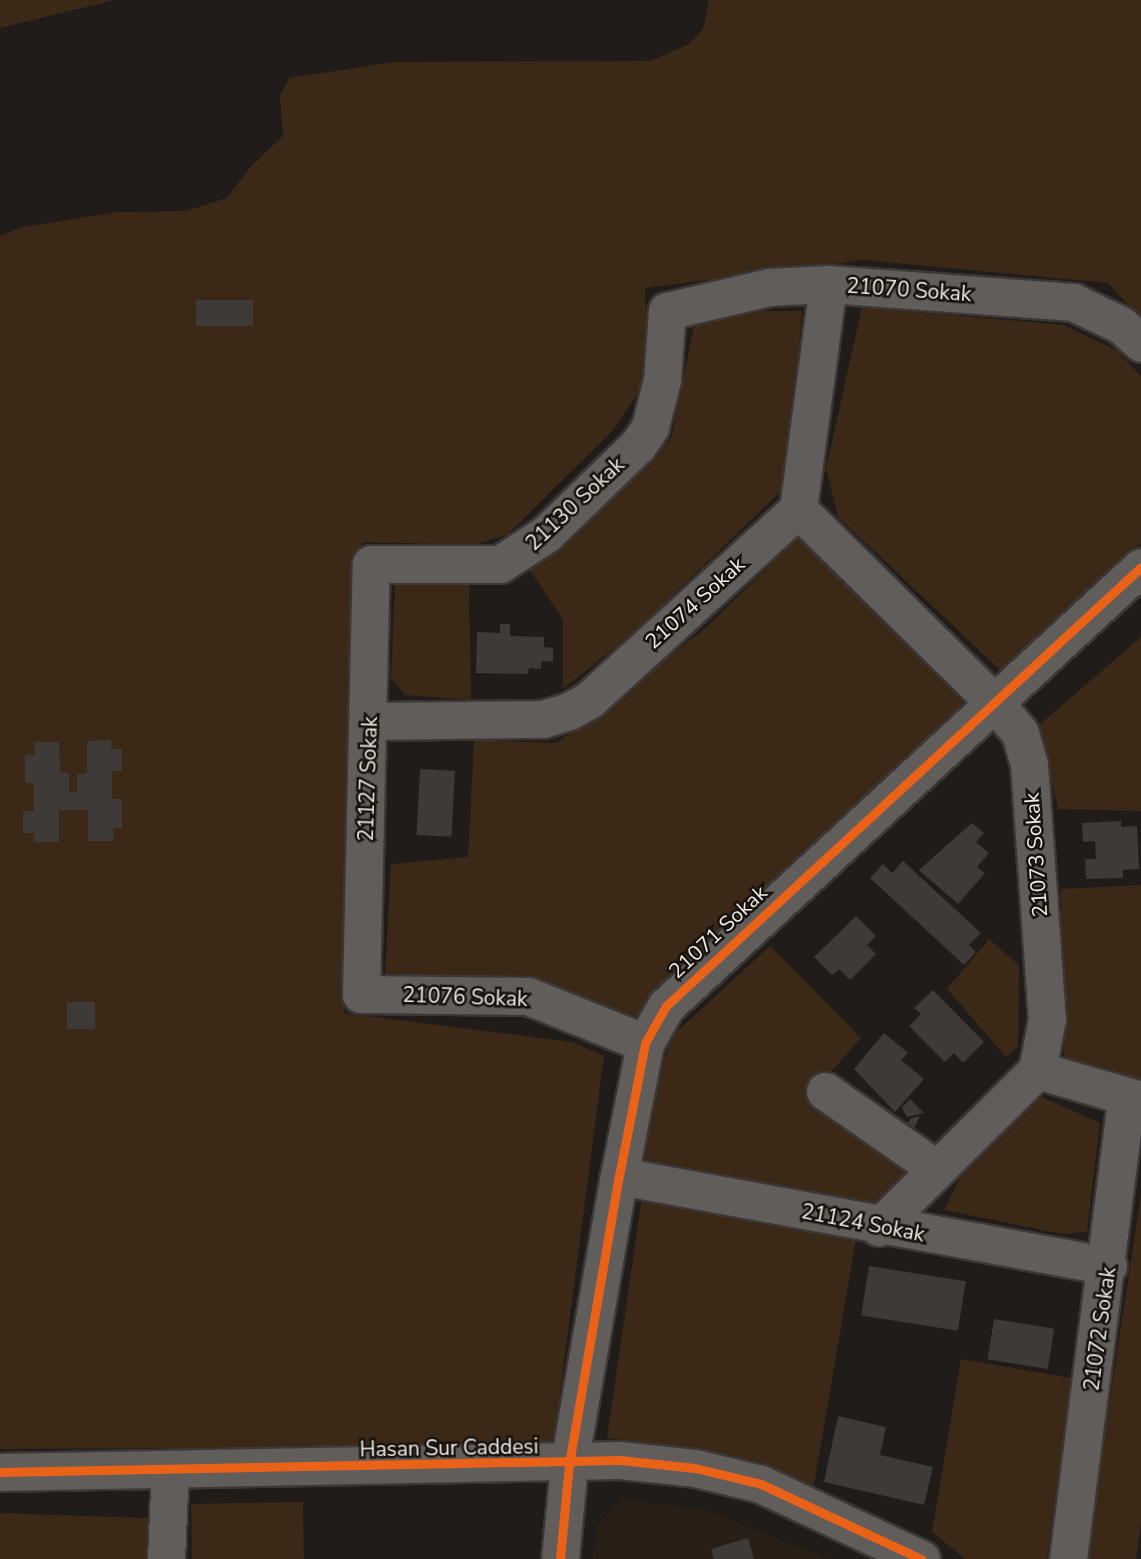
<!DOCTYPE html>
<html>
<head>
<meta charset="utf-8">
<style>
	body { margin:0 }
	#map { position:relative; width:1141px; height:1559px; overflow:hidden; background:#1f1c19; font-family:"Nunito Sans",sans-serif }
	div>[style] { position:absolute }
	.built>* { inset:0; background:#2a1f16 }
	.green>* { inset:0; background:#3c2817; transform-origin:0 0 }
	.building>* { inset:0; background:#3d3a38; transform-origin:0 0 }
	.roads { filter:drop-shadow(2px 0 #3a3736) drop-shadow(-2px 0 #3a3736) drop-shadow(0 2px #3a3736) drop-shadow(0 -2px #3a3736) }
	.minor>* { height:37px; margin:-18.5px; padding:0 18.5px; transform-origin:18.5px; border-radius:18.5px; background:#605d5b }
	.cycleway>* { height:9px; margin:-4.5px; padding:0 4.5px; transform-origin:4.5px; border-radius:4.5px; background:#ea6118 }
	span { translate:-50% -50%; white-space:nowrap; text-align:center; line-height:1.15; -webkit-text-stroke:5px #18120d; paint-order:stroke }
	.street-label { font-size:21px; color:#f0ebe7 }
</style>
</head>
<body>
<div id="map">
	<div class="built">
		<i style="clip-path:polygon(621px 1500px,704px 1509px,829px 1559px,593px 1559px,596px 1526px)"></i>
	</div>
	<div class="green">
		<i style="clip-path:polygon(0 0,115px 0,0 28px)"></i>
		<i style="clip-path:polygon(709px 0,1141px 0,1141px 319px,1108px 283px,864px 260px,645px 288px,648px 378px,612px 431px,507px 535px,473px 545px,362px 542px,344px 1013px,572px 1042px,604px 1056px,553px 1447px,0 1449px,0 236px,22px 227px,118px 212px,186px 211px,227px 198px,251px 166px,283px 136px,280px 96px,289px 78px,394px 62px,650px 61px,689px 44px,703px 29px)"></i>
		<i style="clip-path:polygon(862px 307px,1064px 325px,1116px 350px,1141px 376px,1141px 543px,1000px 670px,838px 517px,826px 468px)"></i>
		<i style="clip-path:polygon(748px 311px,802px 311px,789px 484px,631px 635px,563px 689px,563px 620px,529px 569px,671px 439px,695px 321px)"></i>
		<i style="clip-path:polygon(801px 534px,966px 705px,656px 989px,635px 1021px,385px 978px,391px 864px,468px 857px,474px 740px,557px 743px,707px 627px)"></i>
		<i style="clip-path:polygon(407px 581px,469px 583px,471px 700px,405px 695px,391px 679px,395px 584px)"></i>
		<i style="clip-path:polygon(1141px 637px,1141px 811px,1058px 809px,1039px 725px)"></i>
		<i style="clip-path:polygon(1141px 885px,1141px 1079px,1064px 1060px,1061px 975px,1061px 889px)"></i>
		<i style="clip-path:polygon(989px 939px,1019px 965px,1018px 1047px,1006px 1057px,947px 989px)"></i>
		<i style="clip-path:polygon(770px 946px,861px 1038px,809px 1097px,922px 1170px,877px 1208px,643px 1161px,655px 1085px,672px 1036px)"></i>
		<i style="clip-path:polygon(1033px 1093px,1100px 1123px,1087px 1232px,1062px 1234px,944px 1210px,967px 1163px)"></i>
		<i style="clip-path:polygon(1141px 1194px,1141px 1523px,1136px 1559px,1086px 1559px)"></i>
		<i style="clip-path:polygon(642px 1197px,857px 1234px,813px 1490px,673px 1446px,607px 1438px)"></i>
		<i style="clip-path:polygon(961px 1359px,1072px 1378px,1047px 1559px,965px 1559px,932px 1532px)"></i>
		<i style="left:303px;top:1502px;width:57px;height:112px;rotate:89deg"></i>
		<i style="left:0;top:1513px;width:150px;height:46px;rotate:2deg"></i>
	</div>
	<div class="building">
		<i style="left:196px;top:300px;width:57px;height:26px"></i>
		<i style="clip-path:polygon(500px 624px,510px 624px,510px 636px,544px 637px,544px 647px,553px 648px,553px 662px,541px 661px,541px 669px,529px 668px,528px 674px,476px 673px,477px 632px,500px 633px)"></i>
		<i style="clip-path:polygon(111px 740px,111px 749px,122px 749px,122px 771px,112px 771px,112px 799px,122px 799px,122px 828px,113px 828px,114px 841px,88px 841px,88px 810px,59px 810px,59px 842px,34px 842px,34px 833px,23px 833px,23px 811px,34px 811px,34px 783px,25px 783px,25px 755px,35px 755px,34px 742px,59px 742px,60px 773px,69px 773px,69px 792px,77px 792px,77px 774px,87px 773px,87px 741px)"></i>
		<i style="left:420px;top:769px;width:35px;height:66px;rotate:3deg"></i>
		<i style="clip-path:polygon(1121px 821px,1121px 827px,1137px 826px,1139px 869px,1123px 870px,1123px 878px,1086px 879px,1085px 859px,1096px 859px,1095px 841px,1083px 842px,1082px 823px)"></i>
		<i style="clip-path:polygon(972px 823px,984px 833px,976px 842px,989px 853px,977px 867px,985px 873px,958px 904px,919px 870px)"></i>
		<i style="clip-path:polygon(903px 861px,981px 933px,969px 945px,976px 952px,964px 965px,870px 878px,883px 864px,892px 873px)"></i>
		<i style="clip-path:polygon(856px 916px,876px 936px,867px 945px,876px 954px,850px 980px,839px 969px,832px 975px,814px 957px)"></i>
		<i style="clip-path:polygon(933px 990px,984px 1042px,963px 1063px,954px 1053px,945px 1062px,909px 1026px,921px 1014px,914px 1008px)"></i>
		<i style="left:67px;top:1002px;width:28px;height:27px"></i>
		<i style="clip-path:polygon(884px 1033px,908px 1053px,901px 1060px,924px 1079px,895px 1112px,854px 1069px)"></i>
		<i style="clip-path:polygon(910px 1099px,924px 1113px,907px 1117px,902px 1108px)"></i>
		<i style="clip-path:polygon(920px 1116px,913px 1131px,905px 1127px,911px 1118px)"></i>
		<i style="left:869px;top:1266px;width:98px;height:50px;rotate:9deg"></i>
		<i style="left:994px;top:1319px;width:61px;height:41px;rotate:9deg"></i>
		<i style="clip-path:polygon(838px 1416px,886px 1427px,880px 1455px,933px 1467px,924px 1505px,824px 1482px)"></i>
		<i style="clip-path:polygon(748px 1538px,754px 1559px,714px 1559px,711px 1549px)"></i>
	</div>
	<div class="roads">
		<div class="minor">
			<i style="left:798px;top:509px;width:275px;rotate:44.6deg"></i>
			<i style="left:994px;top:702px;width:40px;rotate:50deg"></i>
			<i style="left:1020px;top:733px;width:32px;rotate:74deg"></i>
			<i style="left:1029px;top:764px;width:256px;rotate:86deg"></i>
			<i style="left:1047px;top:1019px;width:52px;rotate:101.1deg"></i>
			<i style="left:1037px;top:1070px;width:223px;rotate:135.2deg"></i>
			<i style="left:369px;top:721px;width:174px;rotate:-0.7deg"></i>
			<i style="left:543px;top:719px;width:27px;rotate:-17deg"></i>
			<i style="left:569px;top:711px;width:23px;rotate:-29deg"></i>
			<i style="left:589px;top:700px;width:283px;rotate:-42.4deg"></i>
			<i style="left:798px;top:509px;width:227px;rotate:-82.4deg"></i>
			<i style="left:645px;top:1043px;width:126px;rotate:-158.1deg"></i>
			<i style="left:528px;top:996px;width:167px;rotate:-179.3deg"></i>
			<i style="left:361px;top:994px;width:430px;rotate:-88.7deg"></i>
			<i style="left:371px;top:564px;width:129px"></i>
			<i style="left:500px;top:564px;width:55px;rotate:-33.1deg"></i>
			<i style="left:546px;top:534px;width:128px;rotate:-44.1deg"></i>
			<i style="left:638px;top:445px;width:22px;rotate:-56deg"></i>
			<i style="left:650px;top:427px;width:49px;rotate:-75.7deg"></i>
			<i style="left:662px;top:380px;width:69px;rotate:-85.9deg"></i>
			<i style="left:667px;top:311px;width:105px;rotate:-13.2deg"></i>
			<i style="left:769px;top:287px;width:59px;rotate:-2.9deg"></i>
			<i style="left:828px;top:284px;width:246px;rotate:4.2deg"></i>
			<i style="left:1073px;top:302px;width:53px;rotate:25.6deg"></i>
			<i style="left:1121px;top:325px;width:27px;rotate:42deg"></i>
			<i style="left:1037px;top:1070px;width:108px;rotate:16.1deg"></i>
			<i style="left:825px;top:1091px;width:136px;rotate:34.9deg"></i>
			<i style="left:619px;top:1176px;width:497px;rotate:10.4deg"></i>
			<i style="left:0;top:1472px;width:620px;rotate:-1.11deg"></i>
			<i style="left:620px;top:1460px;width:75px;rotate:6.1deg"></i>
			<i style="left:695px;top:1468px;width:68px;rotate:13.6deg"></i>
			<i style="left:761px;top:1484px;width:177px;rotate:25.1deg"></i>
			<i style="left:166px;top:1559px;width:90px;rotate:-87.5deg"></i>
			<i style="left:560px;top:1559px;width:95px;rotate:-84.6deg"></i>
			<i style="left:569px;top:1464px;width:292px;rotate:-80.2deg"></i>
			<i style="left:619px;top:1176px;width:136px;rotate:-78.9deg"></i>
			<i style="left:645px;top:1043px;width:43px;rotate:-60.4deg"></i>
			<i style="left:666px;top:1006px;width:647px;rotate:-42.74deg"></i>
			<i style="left:1068px;top:1559px;width:465px;rotate:-82.8deg"></i>
		</div>
	</div>
	<div class="cycleway">
		<i style="left:0;top:1472px;width:620px;rotate:-1.11deg"></i>
		<i style="left:620px;top:1460px;width:75px;rotate:6.1deg"></i>
		<i style="left:695px;top:1468px;width:68px;rotate:13.6deg"></i>
		<i style="left:761px;top:1484px;width:177px;rotate:25.1deg"></i>
		<i style="left:560px;top:1559px;width:95px;rotate:-84.6deg"></i>
		<i style="left:569px;top:1464px;width:292px;rotate:-80.2deg"></i>
		<i style="left:619px;top:1176px;width:136px;rotate:-78.9deg"></i>
		<i style="left:645px;top:1043px;width:43px;rotate:-60.4deg"></i>
		<i style="left:666px;top:1006px;width:647px;rotate:-42.74deg"></i>
	</div>
	<div class="street-label">
		<span style="left:909px;top:290px;rotate:4deg">21070 Sokak</span>
		<span style="left:575px;top:504px;rotate:-43deg">21130 Sokak</span>
		<span style="left:695px;top:603px;rotate:-42deg">21074 Sokak</span>
		<span style="left:368px;top:779px;rotate:-88deg">21127 Sokak</span>
		<span style="left:1036px;top:855px;rotate:-94deg">21073 Sokak</span>
		<span style="left:718px;top:932px;rotate:-43deg">21071 Sokak</span>
		<span style="left:465px;top:997px;rotate:2deg">21076 Sokak</span>
		<span style="left:863px;top:1223px;rotate:11deg">21124 Sokak</span>
		<span style="left:1100px;top:1329px;rotate:-82deg">21072 Sokak</span>
		<span style="left:449px;top:1448px;rotate:-1deg">Hasan Sur Caddesi</span>
	</div>
</div>
</body>
</html>
